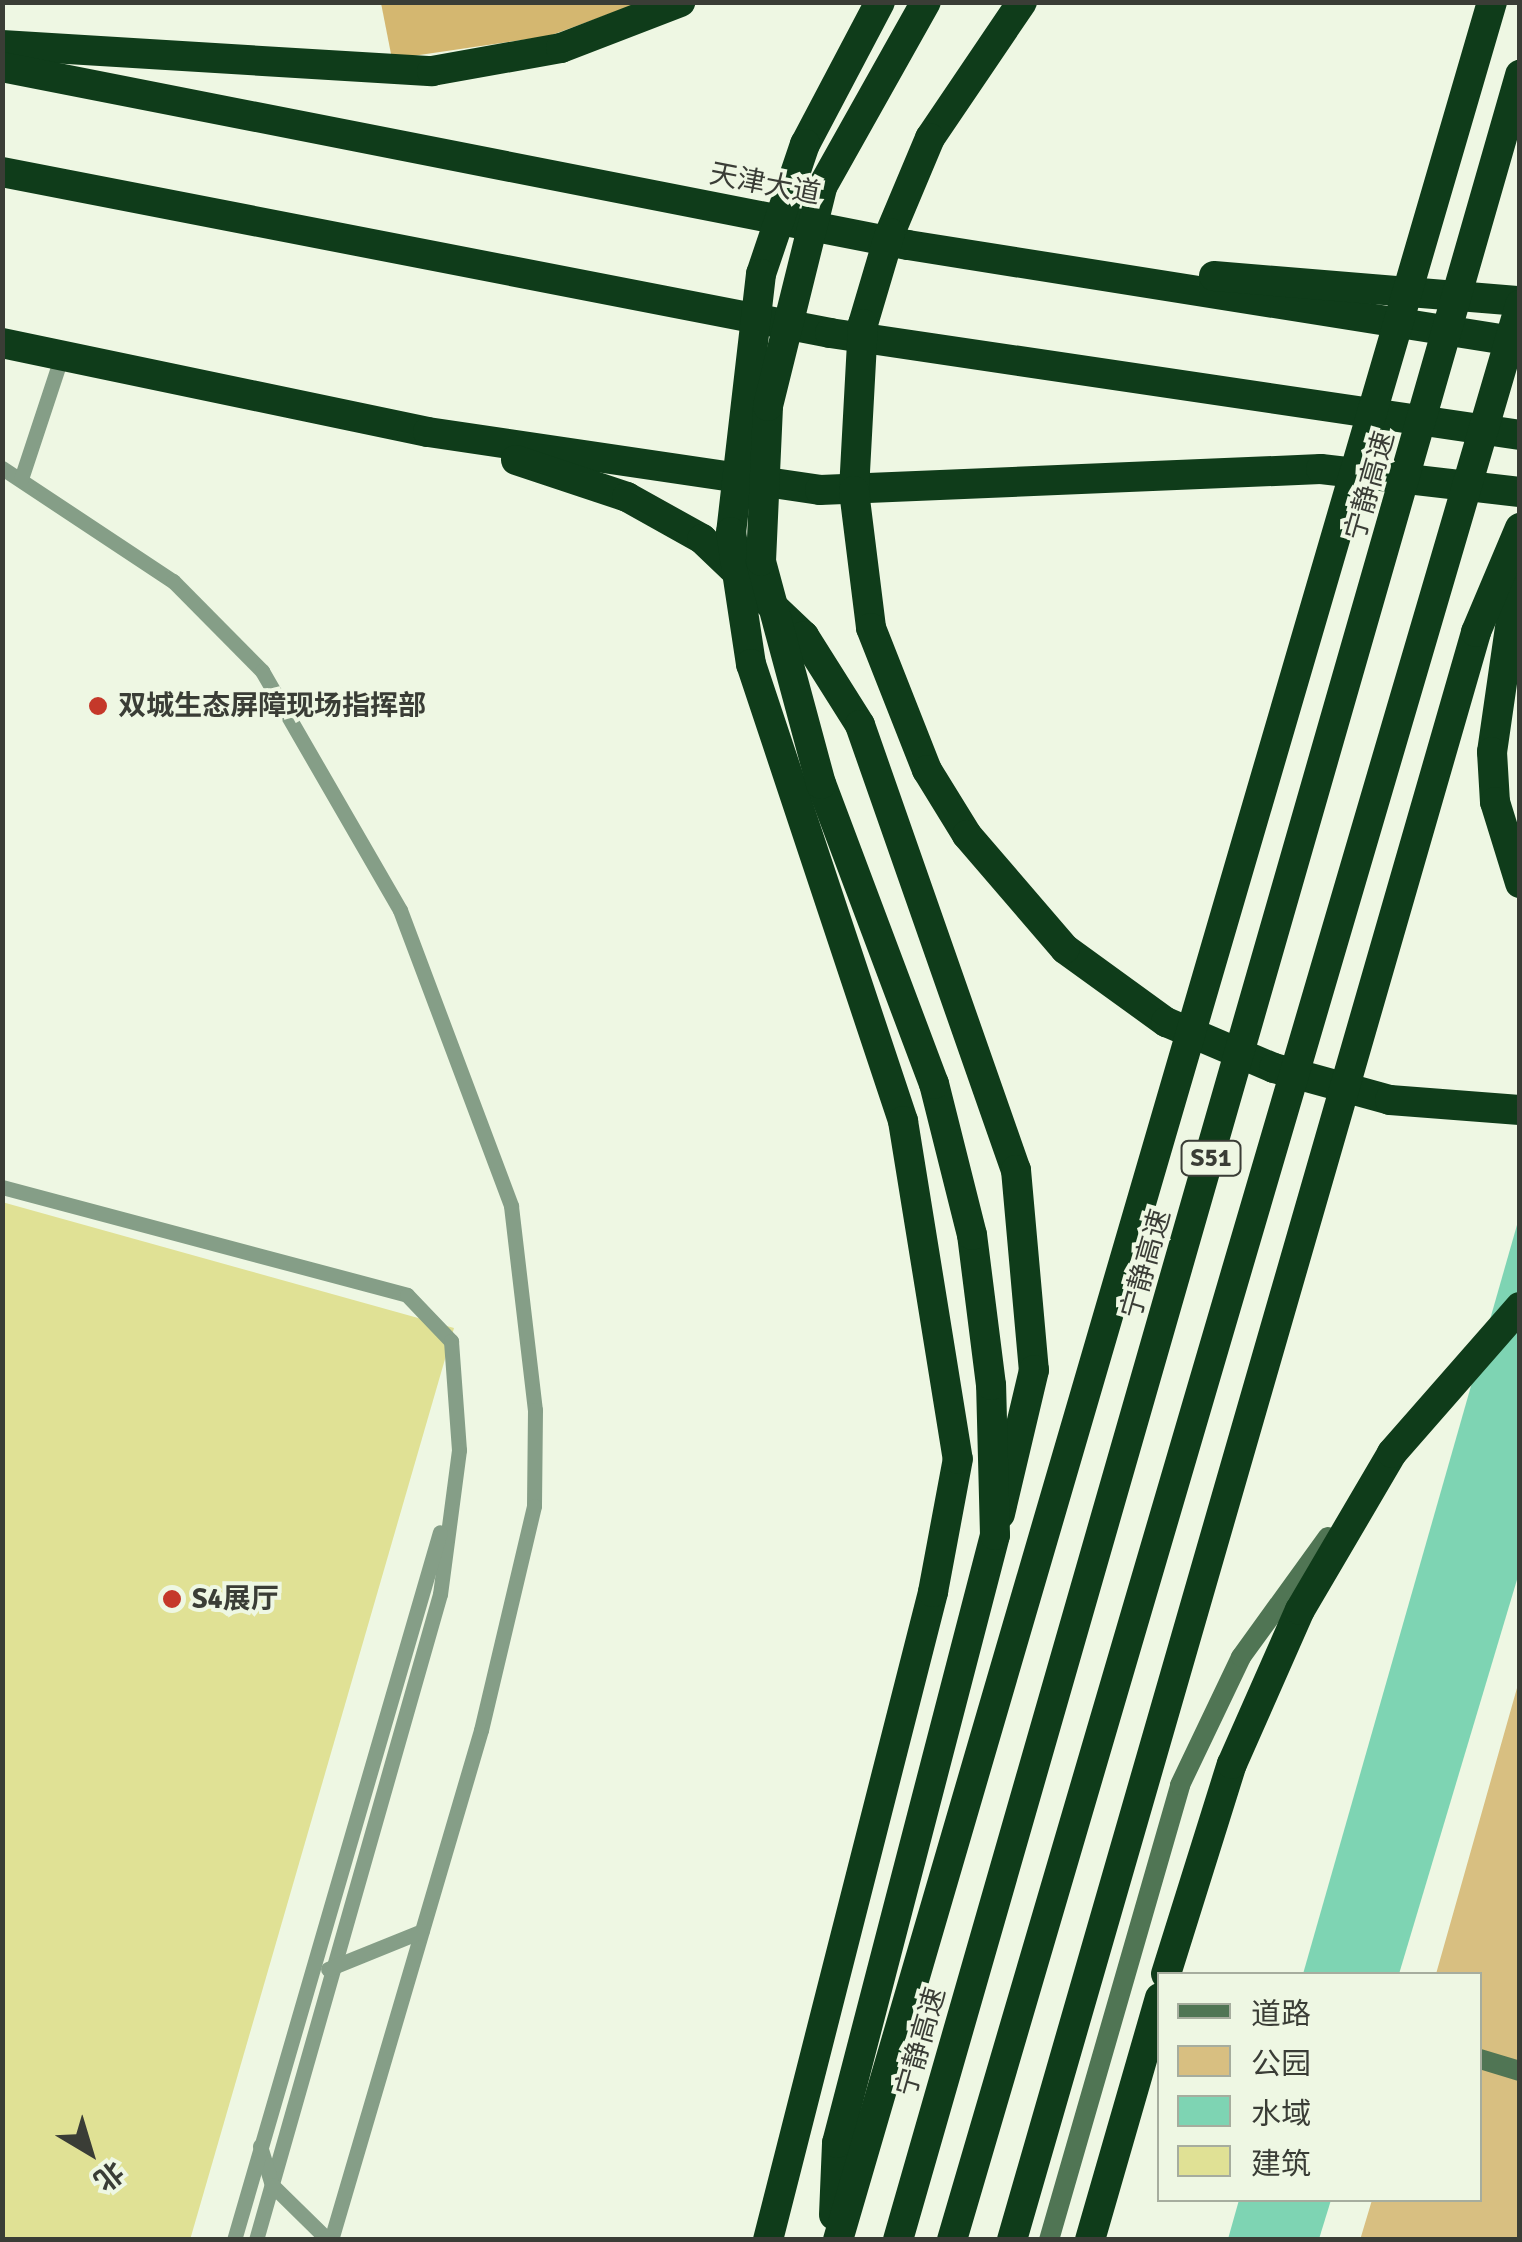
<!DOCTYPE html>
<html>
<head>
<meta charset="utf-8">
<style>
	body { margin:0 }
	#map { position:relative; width:1522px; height:2242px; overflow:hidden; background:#eef7e3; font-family:Signika,"Noto Sans SC",sans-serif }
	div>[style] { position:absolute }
	.green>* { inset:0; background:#d8bf81 }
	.forest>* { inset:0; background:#d4b770 }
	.water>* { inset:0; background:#7ed4b3 }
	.building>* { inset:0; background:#e0e195 }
	.lane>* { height:15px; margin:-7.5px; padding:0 7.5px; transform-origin:7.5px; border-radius:7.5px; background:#859e87 }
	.secondary>* { height:20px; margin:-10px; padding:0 10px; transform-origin:10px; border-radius:10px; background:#507554 }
	.highway>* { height:30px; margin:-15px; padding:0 15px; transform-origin:15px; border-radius:15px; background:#0f3c1a }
	.highway-bridge>* { height:30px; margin:-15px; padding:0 15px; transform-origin:15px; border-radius:15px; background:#0f3c1a }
	.dots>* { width:28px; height:28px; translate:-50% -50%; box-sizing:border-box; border:5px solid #eef7e3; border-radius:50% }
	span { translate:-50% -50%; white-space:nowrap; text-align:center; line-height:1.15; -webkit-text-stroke:8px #eef7e3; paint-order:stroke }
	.shield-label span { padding:2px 8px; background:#eef7e3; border:2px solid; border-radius:8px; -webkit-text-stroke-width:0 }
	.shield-label { font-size:25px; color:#3a3d36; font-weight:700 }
	.street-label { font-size:28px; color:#3a3d36 }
	.poi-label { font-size:28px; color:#3a3d36; font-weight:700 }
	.left { translate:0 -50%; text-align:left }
	.frame { position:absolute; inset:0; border:5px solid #3a3d36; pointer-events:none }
	.legend { position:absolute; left:1157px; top:1972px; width:325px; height:230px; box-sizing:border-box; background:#eef7e3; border:2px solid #a6ad9e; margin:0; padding:12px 18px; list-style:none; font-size:30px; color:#3a3d36 }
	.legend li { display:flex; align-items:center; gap:20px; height:50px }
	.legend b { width:50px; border:2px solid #a6ad9e }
	.north { position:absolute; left:40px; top:2102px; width:100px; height:100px; -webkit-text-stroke:8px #eef7e3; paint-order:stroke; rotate:142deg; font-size:28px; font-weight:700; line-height:40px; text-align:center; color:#3a3d36 }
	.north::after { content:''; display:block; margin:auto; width:35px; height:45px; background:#3a3d36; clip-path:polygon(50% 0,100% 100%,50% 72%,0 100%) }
</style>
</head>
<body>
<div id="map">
	<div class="green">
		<i style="clip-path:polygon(1519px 1681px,1519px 2239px,1360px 2240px,1372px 2200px,1480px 2200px,1480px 1974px,1436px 1974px)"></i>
	</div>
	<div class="forest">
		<i style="clip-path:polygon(381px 3px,639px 3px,549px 36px,392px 59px)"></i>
	</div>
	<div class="water">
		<i style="clip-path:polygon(1519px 1218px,1519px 1573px,1399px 1974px,1303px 1974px)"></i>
		<i style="clip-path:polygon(1239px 2200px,1331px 2200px,1319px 2239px,1228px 2239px)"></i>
	</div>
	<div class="building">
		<i style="clip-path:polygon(2px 1202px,454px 1328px,190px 2240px,2px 2240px)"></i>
	</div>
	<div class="lane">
		<i style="left:2px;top:468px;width:205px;rotate:33.5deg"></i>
		<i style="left:173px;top:581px;width:127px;rotate:45.3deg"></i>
		<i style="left:262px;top:671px;width:276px;rotate:60deg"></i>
		<i style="left:400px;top:910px;width:316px;rotate:69.4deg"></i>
		<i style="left:511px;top:1206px;width:205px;rotate:83.3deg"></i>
		<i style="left:535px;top:1410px;width:96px;rotate:90.6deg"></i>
		<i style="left:534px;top:1506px;width:230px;rotate:103.3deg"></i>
		<i style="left:481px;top:1730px;width:532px;rotate:106.39deg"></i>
		<i style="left:21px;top:479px;width:131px;rotate:-71.7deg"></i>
		<i style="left:2px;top:1187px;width:419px;rotate:14.9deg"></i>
		<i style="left:407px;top:1295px;width:64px;rotate:46.3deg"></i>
		<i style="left:451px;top:1341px;width:109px;rotate:85.8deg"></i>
		<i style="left:459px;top:1450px;width:145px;rotate:97.5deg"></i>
		<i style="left:440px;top:1594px;width:672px;rotate:105.9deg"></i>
		<i style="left:328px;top:1969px;width:101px;rotate:-22deg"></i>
		<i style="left:260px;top:2146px;width:41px;rotate:72.9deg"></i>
		<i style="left:272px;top:2185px;width:78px;rotate:44.5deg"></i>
		<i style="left:234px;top:2240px;width:737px;rotate:-73.78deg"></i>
	</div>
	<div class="secondary">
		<i style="left:1480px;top:2059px;width:42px;rotate:16.7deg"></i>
		<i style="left:1049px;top:2240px;width:473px;rotate:-73.9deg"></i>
		<i style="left:1180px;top:1785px;width:142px;rotate:-64.5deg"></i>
		<i style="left:1241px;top:1657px;width:148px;rotate:-54.1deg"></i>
	</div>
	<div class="highway">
		<i style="left:2px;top:45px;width:431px;rotate:3.5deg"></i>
		<i style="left:432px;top:71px;width:131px;rotate:-10.1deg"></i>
		<i style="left:561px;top:48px;width:128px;rotate:-21.1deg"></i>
		<i style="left:2px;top:67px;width:923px;rotate:11.12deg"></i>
		<i style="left:908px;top:245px;width:620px;rotate:9.01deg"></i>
		<i style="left:2px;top:172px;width:844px;rotate:11deg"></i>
		<i style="left:830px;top:333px;width:697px;rotate:8.41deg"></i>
		<i style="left:1214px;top:276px;width:307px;rotate:4.7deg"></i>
		<i style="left:2px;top:343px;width:435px;rotate:11.8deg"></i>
		<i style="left:428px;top:432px;width:396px;rotate:8.4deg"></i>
		<i style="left:820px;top:490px;width:501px;rotate:-2.4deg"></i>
		<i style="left:1321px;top:469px;width:200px;rotate:6.6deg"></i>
		<i style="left:516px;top:460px;width:117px;rotate:18.4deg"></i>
		<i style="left:627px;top:497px;width:86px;rotate:29.2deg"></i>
		<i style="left:702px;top:539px;width:141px;rotate:43.6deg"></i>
		<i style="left:804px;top:636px;width:105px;rotate:57.8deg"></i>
		<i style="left:860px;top:725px;width:472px;rotate:70.7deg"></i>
		<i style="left:1016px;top:1170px;width:201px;rotate:84.9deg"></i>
		<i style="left:1034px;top:1370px;width:148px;rotate:103.3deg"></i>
		<i style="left:1520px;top:558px;width:196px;rotate:98.2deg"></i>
		<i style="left:1492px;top:752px;width:50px;rotate:86.6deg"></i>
		<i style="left:1495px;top:802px;width:85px;rotate:72.8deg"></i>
		<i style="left:1065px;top:949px;width:125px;rotate:35.9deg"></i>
		<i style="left:1166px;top:1022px;width:117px;rotate:23.1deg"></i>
		<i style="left:1274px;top:1068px;width:120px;rotate:15.4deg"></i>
		<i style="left:1390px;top:1100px;width:130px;rotate:4.4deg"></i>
		<i style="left:1166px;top:1974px;width:220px;rotate:-72.6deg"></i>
		<i style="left:1232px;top:1764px;width:168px;rotate:-66.2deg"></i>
		<i style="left:1300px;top:1610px;width:182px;rotate:-59.6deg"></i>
		<i style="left:1392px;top:1453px;width:194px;rotate:-48.8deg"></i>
		<i style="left:768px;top:2240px;width:669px;rotate:-75.71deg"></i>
		<i style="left:933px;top:1592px;width:135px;rotate:-79.4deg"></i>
		<i style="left:1090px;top:2240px;width:252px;rotate:-73.9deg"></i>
	</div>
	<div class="highway-bridge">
		<i style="left:880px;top:2px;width:161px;rotate:117.8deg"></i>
		<i style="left:805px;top:144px;width:137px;rotate:108.7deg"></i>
		<i style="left:761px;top:274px;width:260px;rotate:96.6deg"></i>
		<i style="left:731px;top:532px;width:134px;rotate:81.4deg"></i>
		<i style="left:751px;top:664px;width:482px;rotate:71.6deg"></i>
		<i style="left:903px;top:1121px;width:342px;rotate:80.8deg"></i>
		<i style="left:1022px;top:2px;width:164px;rotate:124.1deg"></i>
		<i style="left:930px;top:138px;width:103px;rotate:112.8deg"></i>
		<i style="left:890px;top:233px;width:95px;rotate:106.5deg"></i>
		<i style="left:863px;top:324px;width:167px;rotate:93.1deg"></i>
		<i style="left:854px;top:491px;width:138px;rotate:82.9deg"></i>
		<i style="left:871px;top:628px;width:153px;rotate:68.5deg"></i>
		<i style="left:927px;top:770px;width:76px;rotate:58.4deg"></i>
		<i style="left:967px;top:835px;width:150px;rotate:49.3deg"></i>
		<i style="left:834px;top:2215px;width:72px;rotate:-87.6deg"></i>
		<i style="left:837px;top:2143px;width:628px;rotate:-75.43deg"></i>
		<i style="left:995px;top:1535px;width:150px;rotate:-91.5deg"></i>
		<i style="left:991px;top:1385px;width:151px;rotate:-97.2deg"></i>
		<i style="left:972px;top:1235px;width:156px;rotate:-104.1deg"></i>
		<i style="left:934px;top:1084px;width:321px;rotate:-110.6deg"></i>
		<i style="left:821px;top:784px;width:231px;rotate:-105.1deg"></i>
		<i style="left:761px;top:561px;width:155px;rotate:-87.4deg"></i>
		<i style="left:768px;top:406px;width:226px;rotate:-76.1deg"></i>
		<i style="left:822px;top:187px;width:212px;rotate:-60.7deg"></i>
		<i style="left:838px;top:2240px;width:2332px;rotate:-73.71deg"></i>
		<i style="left:898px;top:2240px;width:2253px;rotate:-73.97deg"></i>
		<i style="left:952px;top:2240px;width:2017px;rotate:-73.64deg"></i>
		<i style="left:1012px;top:2240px;width:1674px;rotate:-73.9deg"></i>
		<i style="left:1476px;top:632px;width:113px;rotate:-67.1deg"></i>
	</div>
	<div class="dots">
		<i style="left:98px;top:706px;background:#c5382a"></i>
		<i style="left:172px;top:1599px;background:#c5382a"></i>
	</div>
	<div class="shield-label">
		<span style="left:1211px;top:1158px">S51</span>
	</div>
	<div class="street-label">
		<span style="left:765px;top:184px;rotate:11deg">天津大道</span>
		<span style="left:1370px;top:486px;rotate:-74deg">宁静高速</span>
		<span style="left:1146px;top:1264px;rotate:-74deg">宁静高速</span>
		<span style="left:921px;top:2042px;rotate:-74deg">宁静高速</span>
	</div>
	<div class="poi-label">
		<span class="left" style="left:118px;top:706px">双城生态屏障现场指挥部</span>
		<span class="left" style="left:192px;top:1599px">S4展厅</span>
	</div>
	<div class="frame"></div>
	<ul class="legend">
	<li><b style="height:12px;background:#507554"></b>道路</li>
	<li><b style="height:28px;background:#d8bf81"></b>公园</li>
	<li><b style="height:28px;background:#7ed4b3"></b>水域</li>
	<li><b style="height:28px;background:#e0e195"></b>建筑</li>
	</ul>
	<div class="north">北</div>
</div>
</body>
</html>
